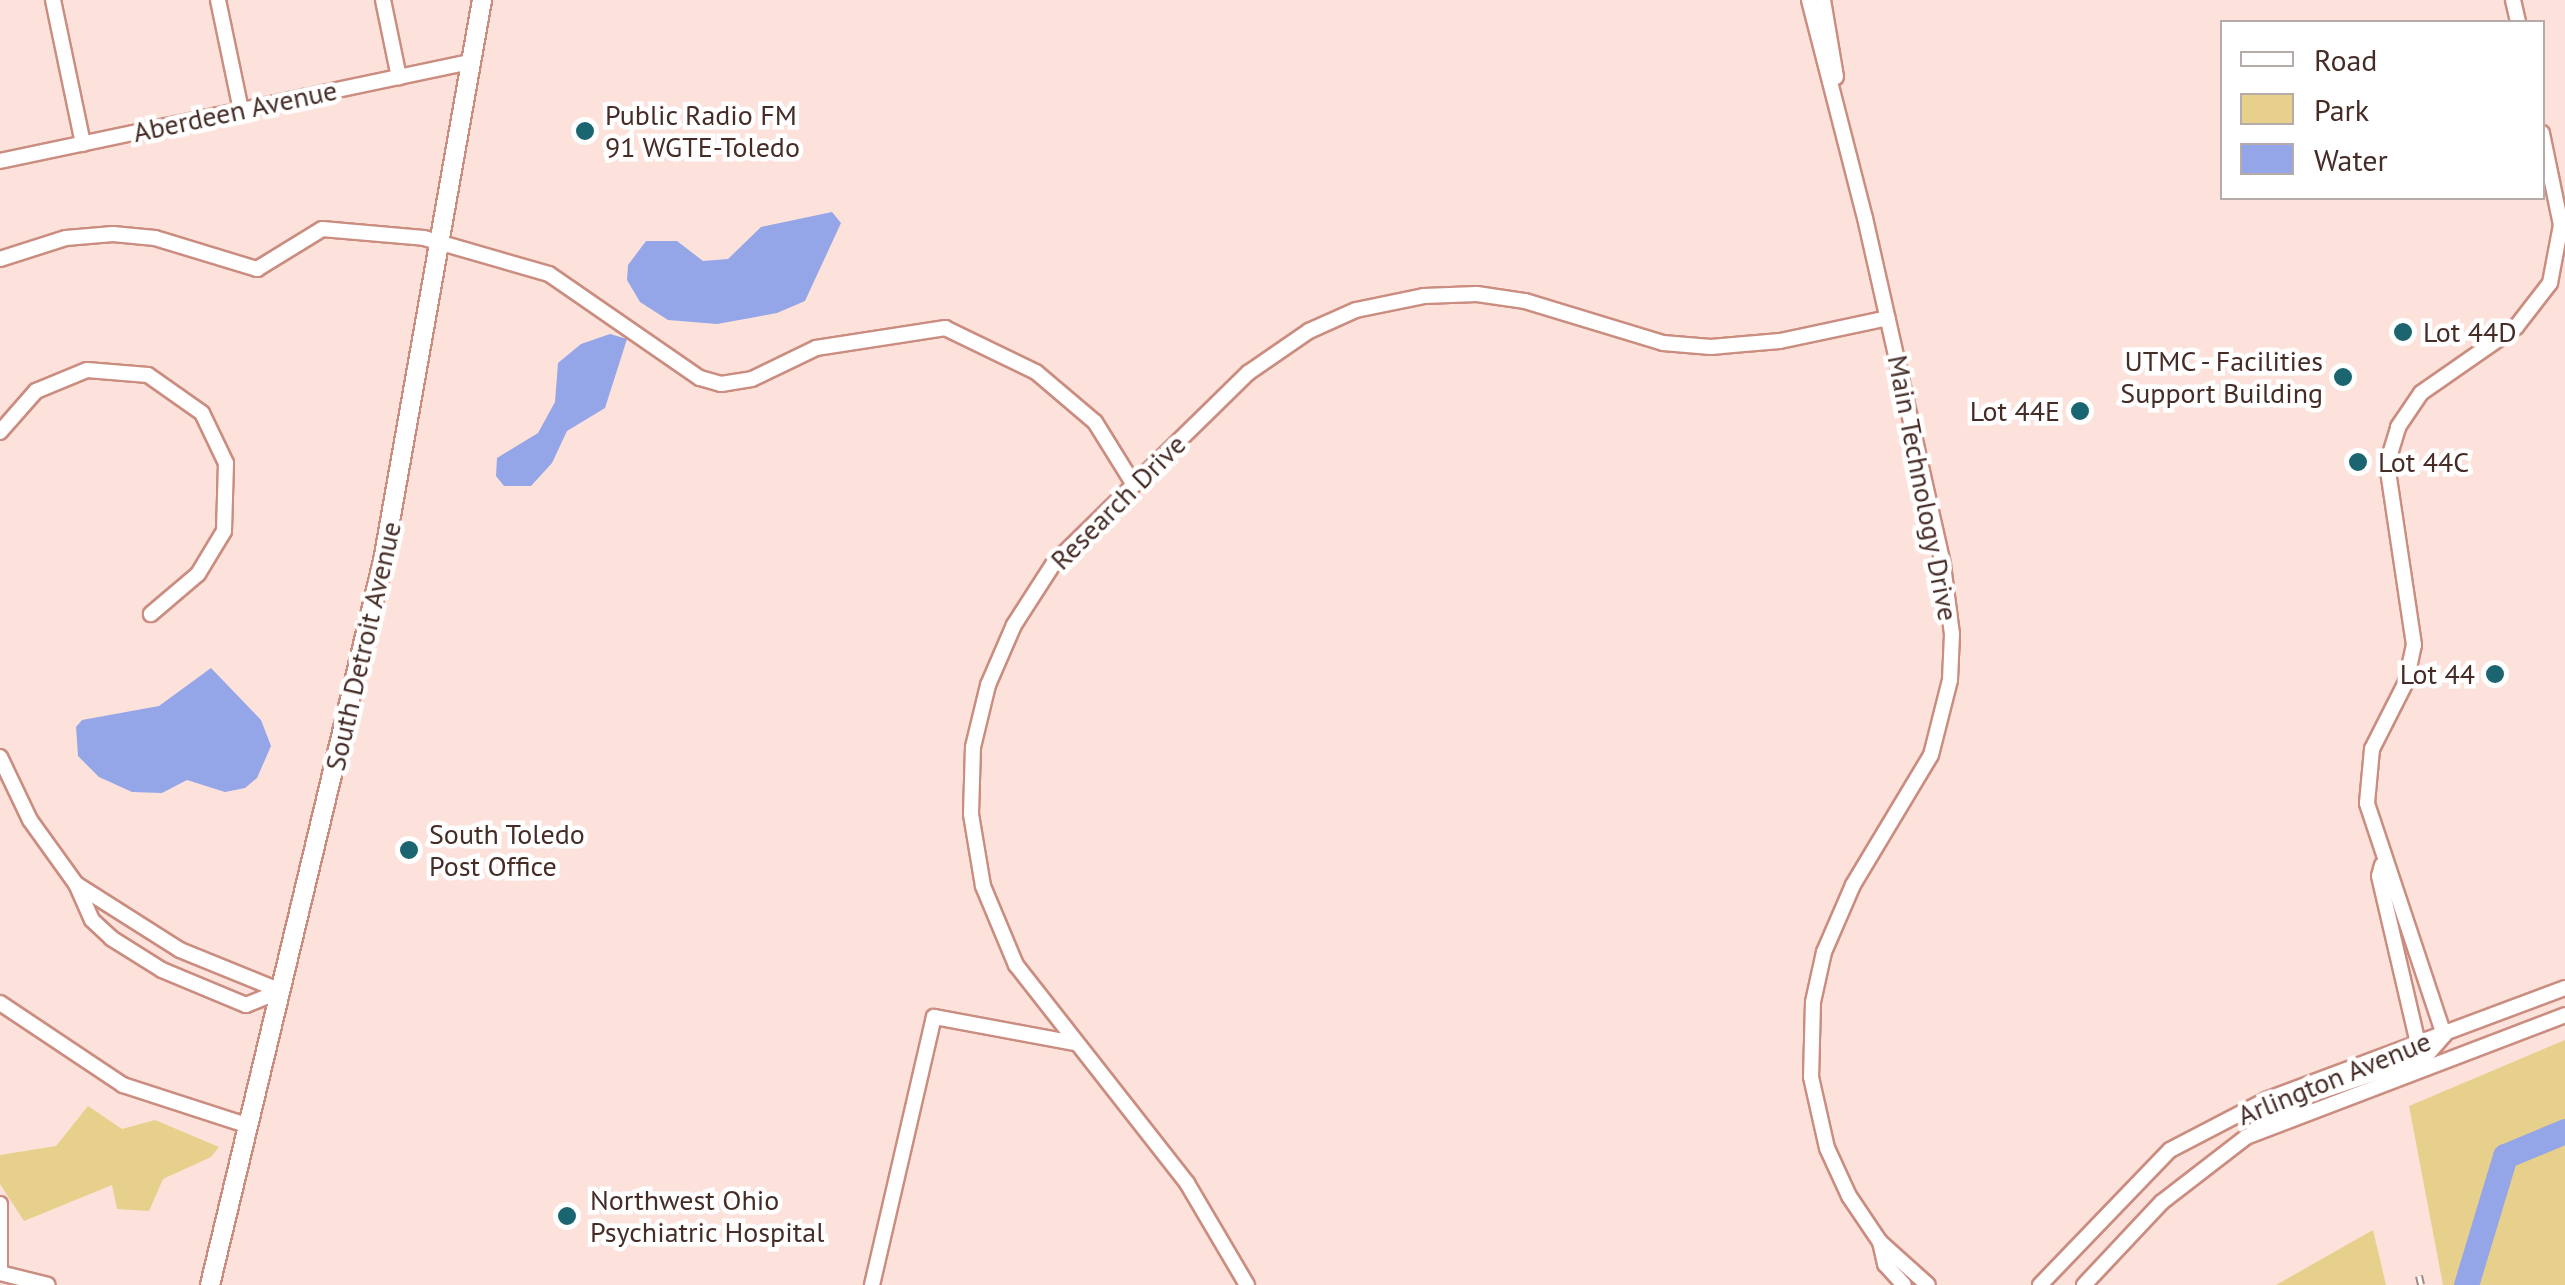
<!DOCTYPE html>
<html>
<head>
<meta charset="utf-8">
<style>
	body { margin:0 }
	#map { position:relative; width:2565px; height:1285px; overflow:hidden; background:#fde2dc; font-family:"PT Sans",sans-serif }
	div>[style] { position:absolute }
	.green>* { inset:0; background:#e7d08b }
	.water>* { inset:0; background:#94a6e7 }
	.river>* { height:25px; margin:-12.5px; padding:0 12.5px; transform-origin:12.5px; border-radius:12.5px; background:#94a6e7 }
	.roads { filter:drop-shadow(2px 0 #ca8d80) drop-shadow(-2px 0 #ca8d80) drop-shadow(0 2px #ca8d80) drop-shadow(0 -2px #ca8d80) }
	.minor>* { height:14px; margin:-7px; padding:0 7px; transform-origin:7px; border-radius:7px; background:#fff }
	.major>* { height:18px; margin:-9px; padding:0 9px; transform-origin:9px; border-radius:9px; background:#fff }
	.rail>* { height:8px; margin-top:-4px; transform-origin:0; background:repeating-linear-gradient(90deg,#fff 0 11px,#a38883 0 22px); box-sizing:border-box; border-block:2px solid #a38883 }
	.dots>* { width:28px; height:28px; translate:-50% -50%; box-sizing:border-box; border:5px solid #fff; border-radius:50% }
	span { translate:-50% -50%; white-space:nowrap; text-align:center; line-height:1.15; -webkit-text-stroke:9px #fff; paint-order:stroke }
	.street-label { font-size:28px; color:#462c27 }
	.poi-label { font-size:28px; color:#462c27 }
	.left { translate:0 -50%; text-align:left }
	.right { translate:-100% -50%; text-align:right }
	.legend { position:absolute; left:2220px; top:20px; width:325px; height:180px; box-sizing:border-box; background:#fff; border:2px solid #b5aba9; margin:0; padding:12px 18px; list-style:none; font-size:30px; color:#462c27 }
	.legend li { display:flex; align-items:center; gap:20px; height:50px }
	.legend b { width:50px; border:2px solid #b5aba9 }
</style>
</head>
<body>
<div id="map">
	<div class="green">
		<i style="clip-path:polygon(2565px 1040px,2565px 1285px,2443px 1285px,2409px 1106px)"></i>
		<i style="clip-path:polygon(88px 1106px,122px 1129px,155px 1120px,219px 1147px,211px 1157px,163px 1179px,149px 1211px,117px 1209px,112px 1185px,24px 1221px,0 1184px,0 1155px,56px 1146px)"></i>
		<i style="clip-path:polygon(2373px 1230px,2386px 1285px,2276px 1285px)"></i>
	</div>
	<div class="water">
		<i style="clip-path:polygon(832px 212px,841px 223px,805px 301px,777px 313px,717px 324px,668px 320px,640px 302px,627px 280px,628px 265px,646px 241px,677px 241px,703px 261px,728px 259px,761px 227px)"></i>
		<i style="clip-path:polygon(610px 334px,627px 339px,605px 408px,567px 431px,552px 463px,531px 486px,504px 486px,496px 476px,497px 458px,538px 433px,555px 402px,558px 363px,581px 344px)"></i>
		<i style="clip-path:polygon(211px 668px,261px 720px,271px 746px,257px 778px,245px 788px,225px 792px,187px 780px,162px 793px,132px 792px,99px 777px,78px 756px,76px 727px,82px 720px,159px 706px)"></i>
	</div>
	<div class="river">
		<i style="left:2466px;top:1285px;width:135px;rotate:-73.2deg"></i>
		<i style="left:2505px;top:1156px;width:65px;rotate:-22.6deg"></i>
	</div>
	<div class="roads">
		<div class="minor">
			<i style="left:53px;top:0;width:147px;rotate:78.2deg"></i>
			<i style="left:218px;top:0;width:112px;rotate:78.2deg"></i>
			<i style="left:383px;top:0;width:79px;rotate:78.3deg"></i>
			<i style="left:1809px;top:0;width:225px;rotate:75.6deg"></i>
			<i style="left:1865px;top:218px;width:356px;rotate:77.3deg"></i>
			<i style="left:1943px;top:565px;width:70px;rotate:82.6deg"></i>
			<i style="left:1952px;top:634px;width:46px;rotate:92.5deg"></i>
			<i style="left:1950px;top:680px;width:77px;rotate:104.2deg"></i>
			<i style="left:1931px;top:755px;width:152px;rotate:121deg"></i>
			<i style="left:1853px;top:885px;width:73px;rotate:113.4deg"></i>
			<i style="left:1824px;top:952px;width:51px;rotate:102.4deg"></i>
			<i style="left:1813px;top:1002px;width:75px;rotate:91.5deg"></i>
			<i style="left:1811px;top:1077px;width:73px;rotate:77.3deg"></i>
			<i style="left:1827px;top:1148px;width:53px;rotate:65.4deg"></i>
			<i style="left:1849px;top:1196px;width:55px;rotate:56deg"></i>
			<i style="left:1880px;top:1242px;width:64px;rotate:41.9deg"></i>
			<i style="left:1823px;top:0;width:78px;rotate:80.4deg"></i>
			<i style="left:2513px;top:0;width:23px;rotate:77deg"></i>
			<i style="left:0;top:161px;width:481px;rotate:-11.9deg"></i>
			<i style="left:0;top:259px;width:69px;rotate:-17.7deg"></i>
			<i style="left:66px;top:238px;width:47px;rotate:-4.9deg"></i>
			<i style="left:113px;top:234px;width:42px;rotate:5.4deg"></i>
			<i style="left:155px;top:238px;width:107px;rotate:16.9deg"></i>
			<i style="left:257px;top:269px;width:76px;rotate:-31.6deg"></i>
			<i style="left:322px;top:229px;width:102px;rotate:5deg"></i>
			<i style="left:424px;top:238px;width:130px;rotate:16.1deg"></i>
			<i style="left:549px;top:274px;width:183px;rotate:34.6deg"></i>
			<i style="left:700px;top:378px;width:22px;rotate:16deg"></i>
			<i style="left:721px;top:384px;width:31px;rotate:-9deg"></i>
			<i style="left:752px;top:379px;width:71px;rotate:-25.8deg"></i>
			<i style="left:816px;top:348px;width:131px;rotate:-8.8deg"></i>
			<i style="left:945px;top:328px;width:101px;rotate:25.8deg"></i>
			<i style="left:1036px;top:372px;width:77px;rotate:40.3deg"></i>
			<i style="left:1095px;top:422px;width:74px;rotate:58.2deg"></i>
			<i style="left:0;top:432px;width:55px;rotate:-48.7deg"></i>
			<i style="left:36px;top:391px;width:55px;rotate:-22.4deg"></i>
			<i style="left:87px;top:370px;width:61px;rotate:4.7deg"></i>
			<i style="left:148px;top:375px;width:66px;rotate:35.1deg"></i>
			<i style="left:202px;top:413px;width:55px;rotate:64.4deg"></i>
			<i style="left:226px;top:463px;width:68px;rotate:91.7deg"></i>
			<i style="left:224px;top:531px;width:50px;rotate:121.2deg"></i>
			<i style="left:198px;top:574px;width:62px;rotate:139.6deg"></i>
			<i style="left:0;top:757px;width:70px;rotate:64.5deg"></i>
			<i style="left:30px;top:820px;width:79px;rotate:54.3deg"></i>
			<i style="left:76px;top:884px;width:39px;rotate:66deg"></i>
			<i style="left:92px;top:920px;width:26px;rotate:43deg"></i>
			<i style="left:111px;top:938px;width:60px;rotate:32.1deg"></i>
			<i style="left:162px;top:970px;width:91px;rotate:22.6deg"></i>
			<i style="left:246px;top:1005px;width:38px;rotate:-22deg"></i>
			<i style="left:2382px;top:865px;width:11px;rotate:105deg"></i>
			<i style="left:2379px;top:876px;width:172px;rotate:76.9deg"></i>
			<i style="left:76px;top:884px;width:123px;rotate:32.4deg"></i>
			<i style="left:180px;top:950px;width:109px;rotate:22.1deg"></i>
			<i style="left:0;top:1003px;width:148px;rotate:33.7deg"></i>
			<i style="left:123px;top:1085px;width:133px;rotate:18deg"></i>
			<i style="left:2444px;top:1035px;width:244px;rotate:-108.4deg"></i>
			<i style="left:2367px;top:803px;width:54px;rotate:-84.7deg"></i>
			<i style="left:2372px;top:749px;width:75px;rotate:-63.1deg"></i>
			<i style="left:2406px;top:682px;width:38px;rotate:-78deg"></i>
			<i style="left:2414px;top:645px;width:183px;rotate:-98.5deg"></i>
			<i style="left:2387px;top:464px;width:39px;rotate:-73deg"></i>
			<i style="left:2398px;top:427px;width:41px;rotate:-55.9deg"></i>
			<i style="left:2421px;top:393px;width:116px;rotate:-34.8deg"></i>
			<i style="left:2516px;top:327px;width:56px;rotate:-52.3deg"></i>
			<i style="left:2550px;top:283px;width:59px;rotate:-79.3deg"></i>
			<i style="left:2561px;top:225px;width:94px;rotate:-101.7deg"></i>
			<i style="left:2254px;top:1130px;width:60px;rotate:-33.4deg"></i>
			<i style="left:2304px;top:1097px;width:129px;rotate:-18.6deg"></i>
			<i style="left:2426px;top:1056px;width:28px;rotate:-49deg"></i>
			<i style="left:0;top:1204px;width:65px;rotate:90deg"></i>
			<i style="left:1880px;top:1242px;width:23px;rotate:77deg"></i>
			<i style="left:1885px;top:1264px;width:28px;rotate:48deg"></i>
			<i style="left:0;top:1273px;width:49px;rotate:14deg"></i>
			<i style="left:872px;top:1285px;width:275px;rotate:-77deg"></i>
			<i style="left:934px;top:1017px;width:142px;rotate:10.5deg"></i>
			<i style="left:1247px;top:1285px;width:118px;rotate:-120.5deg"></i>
			<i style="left:1187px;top:1183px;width:277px;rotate:-128.1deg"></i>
			<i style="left:1016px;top:965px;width:86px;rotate:-112.7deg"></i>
			<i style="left:983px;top:886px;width:73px;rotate:-99.5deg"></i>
			<i style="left:971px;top:814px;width:67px;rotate:-88.3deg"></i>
			<i style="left:973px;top:747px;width:64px;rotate:-76.4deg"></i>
			<i style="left:988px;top:685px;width:65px;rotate:-66.6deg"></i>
			<i style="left:1014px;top:625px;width:74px;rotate:-57.2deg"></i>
			<i style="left:1054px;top:563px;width:272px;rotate:-44.4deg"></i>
			<i style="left:1248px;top:373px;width:74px;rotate:-34.5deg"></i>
			<i style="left:1309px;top:331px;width:51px;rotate:-24.1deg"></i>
			<i style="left:1356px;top:310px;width:69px;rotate:-11.6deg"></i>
			<i style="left:1424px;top:296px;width:53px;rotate:-2.2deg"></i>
			<i style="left:1477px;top:294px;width:49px;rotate:8.3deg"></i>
			<i style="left:1525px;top:301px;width:144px;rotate:16.9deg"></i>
			<i style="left:1663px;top:343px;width:48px;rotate:4.8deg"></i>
			<i style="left:1711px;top:347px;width:69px;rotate:-5deg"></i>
			<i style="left:1780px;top:341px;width:110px;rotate:-12deg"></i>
			<i style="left:2040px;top:1285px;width:187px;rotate:-46.1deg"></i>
			<i style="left:2170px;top:1150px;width:110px;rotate:-27.5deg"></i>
			<i style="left:2268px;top:1099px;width:317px;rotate:-20.5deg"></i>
			<i style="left:2084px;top:1285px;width:114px;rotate:-46.8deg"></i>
			<i style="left:2162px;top:1202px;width:106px;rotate:-37.7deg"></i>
			<i style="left:2246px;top:1137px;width:342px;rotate:-20.9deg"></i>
		</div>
		<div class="major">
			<i style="left:210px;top:1285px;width:744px;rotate:-76.56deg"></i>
			<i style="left:383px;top:561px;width:570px;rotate:-79.99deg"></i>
		</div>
	</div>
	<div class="rail">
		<i style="left:2419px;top:1276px;width:9px;rotate:77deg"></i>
	</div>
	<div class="dots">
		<i style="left:585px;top:131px;background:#1b6571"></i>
		<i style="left:2403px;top:332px;background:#1b6571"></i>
		<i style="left:2343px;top:377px;background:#1b6571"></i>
		<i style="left:2080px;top:411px;background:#1b6571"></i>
		<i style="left:2358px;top:462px;background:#1b6571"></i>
		<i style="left:2495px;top:674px;background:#1b6571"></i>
		<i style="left:409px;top:850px;background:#1b6571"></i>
		<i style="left:567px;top:1216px;background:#1b6571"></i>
	</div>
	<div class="street-label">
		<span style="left:235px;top:111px;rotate:-12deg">Aberdeen Avenue</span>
		<span style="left:1923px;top:488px;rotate:79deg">Main Technology Drive</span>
		<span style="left:1118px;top:502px;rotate:-45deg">Research Drive</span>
		<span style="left:363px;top:646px;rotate:-77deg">South Detroit Avenue</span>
		<span style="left:2334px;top:1078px;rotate:-22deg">Arlington Avenue</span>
	</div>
	<div class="poi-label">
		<span class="left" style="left:605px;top:131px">Public Radio FM<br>91 WGTE-Toledo</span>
		<span class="left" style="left:2423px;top:332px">Lot 44D</span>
		<span class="right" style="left:2323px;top:377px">UTMC - Facilities<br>Support Building</span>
		<span class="right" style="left:2060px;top:411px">Lot 44E</span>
		<span class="left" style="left:2378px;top:462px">Lot 44C</span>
		<span class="right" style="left:2475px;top:674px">Lot 44</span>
		<span class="left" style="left:429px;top:850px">South Toledo<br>Post Office</span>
		<span class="left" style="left:590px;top:1216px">Northwest Ohio<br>Psychiatric Hospital</span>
	</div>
	<ul class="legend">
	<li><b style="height:12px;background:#fff"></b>Road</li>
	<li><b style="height:28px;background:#e7d08b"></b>Park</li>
	<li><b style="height:28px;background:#94a6e7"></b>Water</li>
	</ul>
</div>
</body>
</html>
